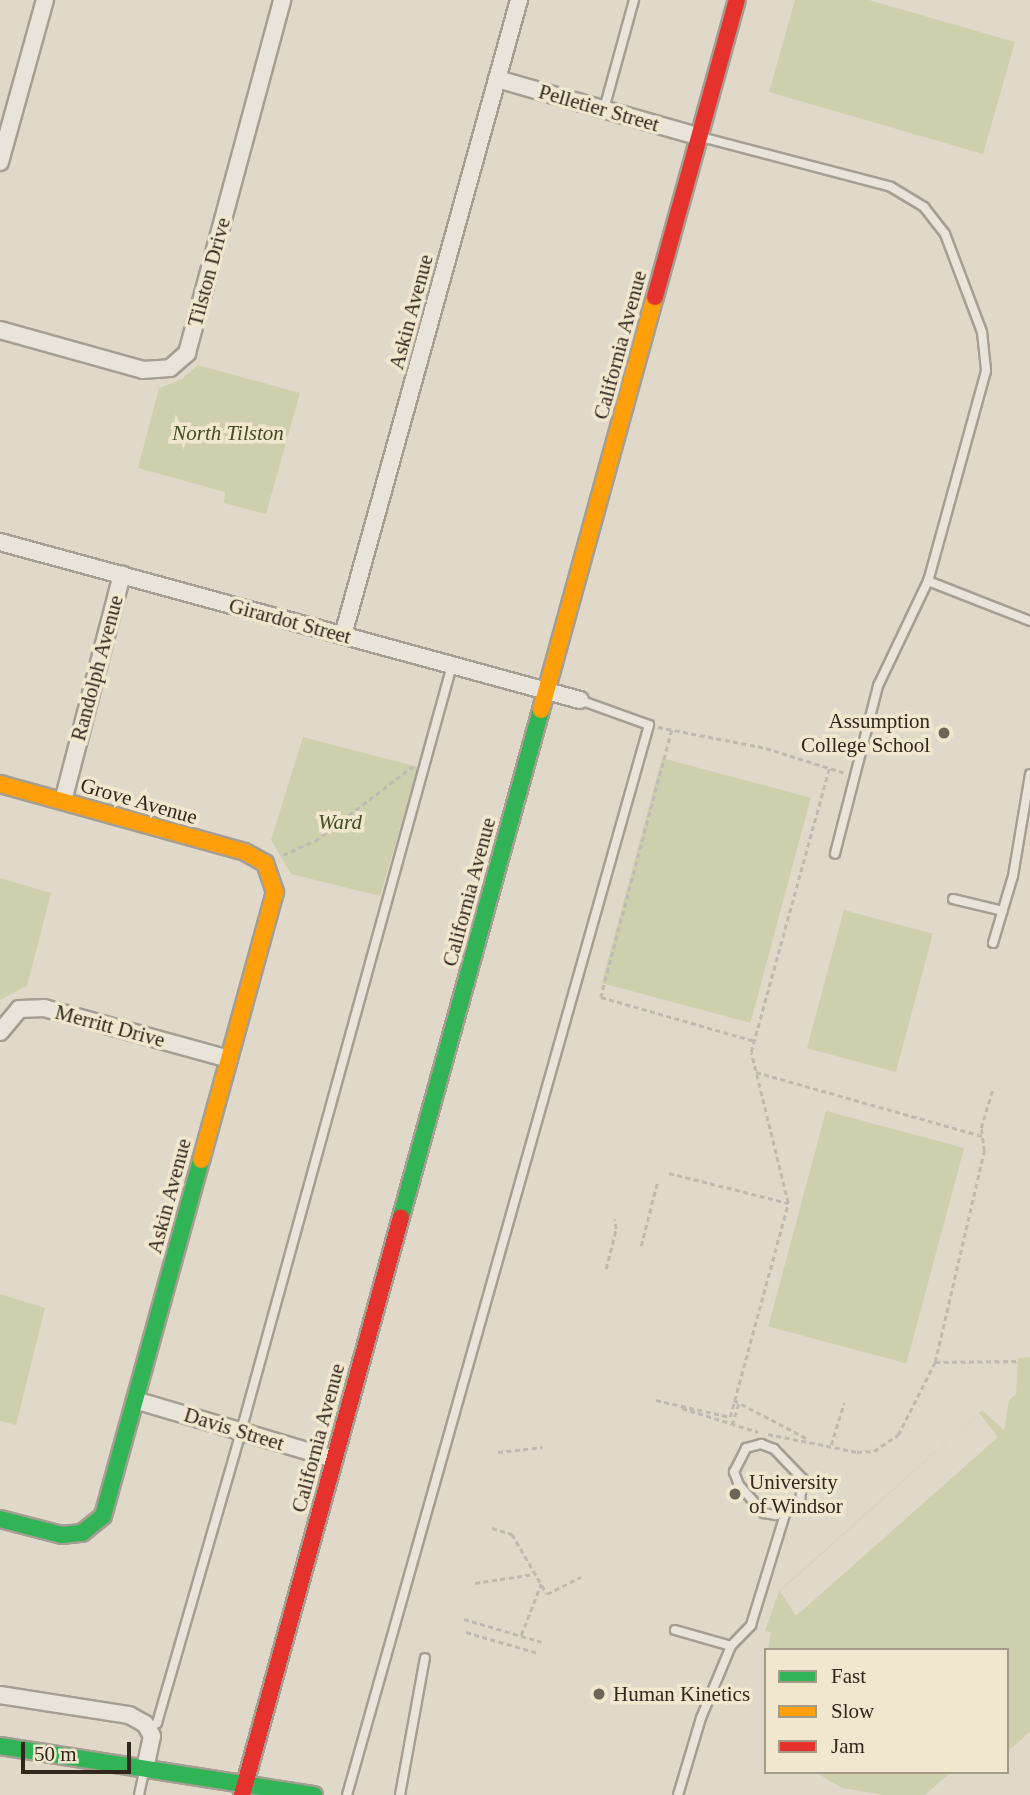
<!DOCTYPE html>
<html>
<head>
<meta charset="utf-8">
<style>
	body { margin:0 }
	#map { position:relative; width:1030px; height:1795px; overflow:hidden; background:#e0d9c9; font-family:Georgia,serif }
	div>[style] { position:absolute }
	.green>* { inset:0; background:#cecfac; transform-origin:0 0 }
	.path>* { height:2.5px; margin-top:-1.25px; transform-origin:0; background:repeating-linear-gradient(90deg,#c0bbb2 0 5px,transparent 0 8.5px) }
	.roads { filter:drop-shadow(2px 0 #a59e93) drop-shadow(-2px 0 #a59e93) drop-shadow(0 2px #a59e93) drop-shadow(0 -2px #a59e93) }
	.lane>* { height:8px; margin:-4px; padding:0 4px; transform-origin:4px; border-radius:4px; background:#e8e4da }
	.street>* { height:16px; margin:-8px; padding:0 8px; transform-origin:8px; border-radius:8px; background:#e8e4da }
	.fast>* { height:16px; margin:-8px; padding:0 8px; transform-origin:8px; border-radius:8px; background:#30b455 }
	.slow>* { height:16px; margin:-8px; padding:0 8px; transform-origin:8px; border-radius:8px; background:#ff9f0a }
	.jam>* { height:16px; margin:-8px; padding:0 8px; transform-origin:8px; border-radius:8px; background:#e5322d }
	.dots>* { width:19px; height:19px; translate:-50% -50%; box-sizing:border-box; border:4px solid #f1e7cf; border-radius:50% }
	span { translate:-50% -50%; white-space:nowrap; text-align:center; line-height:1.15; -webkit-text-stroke:7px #f1e7cf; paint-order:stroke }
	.street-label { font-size:21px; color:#31271d }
	.park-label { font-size:21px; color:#424c25; font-style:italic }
	.poi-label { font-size:21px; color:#31271d }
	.right { translate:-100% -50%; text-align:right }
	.left { translate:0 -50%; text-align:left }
	.legend { position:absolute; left:764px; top:1648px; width:245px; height:126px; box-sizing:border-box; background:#f1e7cf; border:2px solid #a49a88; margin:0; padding:9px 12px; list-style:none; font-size:21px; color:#31271d }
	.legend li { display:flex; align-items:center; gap:14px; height:35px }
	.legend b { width:35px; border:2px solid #a49a88 }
	.scale { position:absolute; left:21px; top:1742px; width:110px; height:32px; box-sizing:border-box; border:4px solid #31271d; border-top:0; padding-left:9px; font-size:21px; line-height:24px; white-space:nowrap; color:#31271d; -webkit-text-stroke:5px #f1e7cf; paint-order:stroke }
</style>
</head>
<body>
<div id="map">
	<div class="green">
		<i style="clip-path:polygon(795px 0,869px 0,1015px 42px,983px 154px,769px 92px)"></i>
		<i style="clip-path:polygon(198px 365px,300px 393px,266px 514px,224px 503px,225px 492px,138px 468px,159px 388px,182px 379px)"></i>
		<i style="clip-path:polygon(303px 737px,418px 767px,380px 896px,291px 874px,271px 840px)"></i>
		<i style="left:662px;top:758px;width:154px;height:233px;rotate:15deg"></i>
		<i style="clip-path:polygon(0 878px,51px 893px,27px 986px,0 1000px)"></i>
		<i style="left:844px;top:910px;width:92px;height:143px;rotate:15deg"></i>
		<i style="left:826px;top:1111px;width:143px;height:223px;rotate:15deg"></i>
		<i style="clip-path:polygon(0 1294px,45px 1308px,16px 1425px,0 1421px)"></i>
		<i style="clip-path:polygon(evenodd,1030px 1357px,1030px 1732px,1007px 1752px,1007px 1650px,768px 1650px,771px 1632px,765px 1631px,779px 1591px,982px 1410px,1004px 1430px,1009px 1400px,1016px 1394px,1018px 1358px,1030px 1357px,979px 1413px,998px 1437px,796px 1616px,780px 1591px,979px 1413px)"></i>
		<i style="clip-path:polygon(815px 1772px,951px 1772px,925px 1795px,884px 1795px,842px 1788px)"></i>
	</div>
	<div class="path">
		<i style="left:658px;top:727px;width:110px;rotate:11deg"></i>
		<i style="left:766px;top:748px;width:83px;rotate:17.6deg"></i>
		<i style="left:672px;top:730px;width:276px;rotate:104.9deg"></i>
		<i style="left:601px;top:997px;width:159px;rotate:16deg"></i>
		<i style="left:283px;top:855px;width:35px;rotate:-24deg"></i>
		<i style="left:315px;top:841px;width:123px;rotate:-37.4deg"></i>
		<i style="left:756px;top:1072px;width:235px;rotate:15.8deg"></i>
		<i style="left:669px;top:1173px;width:123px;rotate:14.1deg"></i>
		<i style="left:641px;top:1246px;width:65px;rotate:-75.7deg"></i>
		<i style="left:606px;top:1269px;width:41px;rotate:-76deg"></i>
		<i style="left:616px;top:1229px;width:10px;rotate:-101deg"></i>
		<i style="left:935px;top:1362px;width:83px;rotate:-0.7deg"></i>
		<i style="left:656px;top:1400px;width:76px;rotate:12.9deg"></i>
		<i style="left:730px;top:1417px;width:222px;rotate:-74.8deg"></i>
		<i style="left:788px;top:1203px;width:155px;rotate:-103.8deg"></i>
		<i style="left:751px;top:1052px;width:295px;rotate:-74.6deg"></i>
		<i style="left:734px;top:1400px;width:84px;rotate:27.8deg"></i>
		<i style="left:682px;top:1408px;width:80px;rotate:17.5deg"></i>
		<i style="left:732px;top:1425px;width:24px;rotate:-73deg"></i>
		<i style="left:768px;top:1434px;width:91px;rotate:11.4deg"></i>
		<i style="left:857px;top:1452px;width:17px;rotate:-3deg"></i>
		<i style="left:874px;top:1451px;width:29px;rotate:-34deg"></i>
		<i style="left:898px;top:1435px;width:82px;rotate:-63.1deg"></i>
		<i style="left:935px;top:1362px;width:217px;rotate:-76.9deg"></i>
		<i style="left:984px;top:1151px;width:23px;rotate:-97deg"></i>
		<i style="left:981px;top:1128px;width:42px;rotate:-73.3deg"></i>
		<i style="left:831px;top:1445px;width:44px;rotate:-72.8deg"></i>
		<i style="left:498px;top:1452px;width:45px;rotate:-6.3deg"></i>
		<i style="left:492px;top:1528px;width:21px;rotate:17deg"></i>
		<i style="left:512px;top:1534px;width:69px;rotate:59.7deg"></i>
		<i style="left:547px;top:1594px;width:38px;rotate:-27deg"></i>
		<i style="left:475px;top:1583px;width:61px;rotate:-8.5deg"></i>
		<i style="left:464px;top:1619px;width:81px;rotate:16.4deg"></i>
		<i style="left:466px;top:1632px;width:75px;rotate:16.3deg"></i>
		<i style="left:521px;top:1635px;width:55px;rotate:-68.6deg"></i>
	</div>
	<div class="roads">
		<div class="lane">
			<i style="left:604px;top:109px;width:113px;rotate:-74.6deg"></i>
			<i style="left:701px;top:137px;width:196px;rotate:14.7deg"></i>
			<i style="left:891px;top:187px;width:39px;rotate:31deg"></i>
			<i style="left:924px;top:207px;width:34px;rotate:52deg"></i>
			<i style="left:945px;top:234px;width:105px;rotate:69.3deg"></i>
			<i style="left:982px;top:332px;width:39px;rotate:84deg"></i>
			<i style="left:986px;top:371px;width:218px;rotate:105.4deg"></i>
			<i style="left:928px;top:581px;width:116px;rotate:115.5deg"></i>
			<i style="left:878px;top:686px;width:173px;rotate:104.4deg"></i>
			<i style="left:928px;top:581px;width:110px;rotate:21.4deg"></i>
			<i style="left:953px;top:899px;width:51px;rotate:13.5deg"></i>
			<i style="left:993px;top:943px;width:70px;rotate:-73.4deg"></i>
			<i style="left:1013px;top:876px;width:103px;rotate:-80.5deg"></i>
			<i style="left:761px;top:1444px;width:14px;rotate:21deg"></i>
			<i style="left:774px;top:1449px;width:42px;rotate:46deg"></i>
			<i style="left:803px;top:1479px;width:22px;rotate:98deg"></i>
			<i style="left:800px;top:1501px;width:28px;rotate:150deg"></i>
			<i style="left:776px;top:1515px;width:12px;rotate:-171deg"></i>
			<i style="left:764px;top:1513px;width:38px;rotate:-132deg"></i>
			<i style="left:739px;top:1485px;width:14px;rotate:-111deg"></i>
			<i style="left:734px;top:1472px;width:27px;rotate:-63deg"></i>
			<i style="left:746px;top:1448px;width:16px;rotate:-15deg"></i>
			<i style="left:675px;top:1630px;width:58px;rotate:15.9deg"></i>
			<i style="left:148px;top:1729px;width:11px;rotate:-34deg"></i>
			<i style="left:157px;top:1723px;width:281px;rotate:-73.9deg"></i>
			<i style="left:235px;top:1453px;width:817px;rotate:-74.6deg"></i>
			<i style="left:139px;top:1795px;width:25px;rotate:-78deg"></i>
			<i style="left:347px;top:1795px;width:1112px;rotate:-74.24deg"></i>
			<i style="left:649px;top:725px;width:73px;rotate:-160.1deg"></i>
			<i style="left:400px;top:1795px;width:139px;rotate:-79.7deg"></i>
			<i style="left:678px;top:1795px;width:80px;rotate:-73.4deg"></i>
			<i style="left:701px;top:1718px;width:78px;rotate:-67.4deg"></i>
			<i style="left:731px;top:1646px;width:29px;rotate:-46deg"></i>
			<i style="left:751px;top:1625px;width:119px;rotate:-72.9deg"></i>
		</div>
		<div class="street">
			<i style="left:497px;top:79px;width:211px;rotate:15.9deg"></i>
			<i style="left:0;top:162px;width:168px;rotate:-74.5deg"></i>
			<i style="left:0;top:330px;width:148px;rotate:15.6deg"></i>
			<i style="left:143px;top:370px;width:27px;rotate:-4deg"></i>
			<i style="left:170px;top:368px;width:23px;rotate:-41deg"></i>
			<i style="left:187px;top:353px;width:366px;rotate:-74.9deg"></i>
			<i style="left:0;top:542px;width:601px;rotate:15.24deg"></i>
			<i style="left:343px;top:635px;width:659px;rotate:-74.51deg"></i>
			<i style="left:63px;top:801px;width:234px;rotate:-75.4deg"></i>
			<i style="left:0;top:1032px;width:30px;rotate:-50deg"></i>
			<i style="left:19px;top:1009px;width:25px;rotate:-2deg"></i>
			<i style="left:44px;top:1008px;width:192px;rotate:15.4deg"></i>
			<i style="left:135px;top:1400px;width:208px;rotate:16.5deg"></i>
			<i style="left:0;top:1695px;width:131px;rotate:8.8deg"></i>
			<i style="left:129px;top:1715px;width:18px;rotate:29deg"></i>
			<i style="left:145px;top:1724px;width:14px;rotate:60deg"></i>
			<i style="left:152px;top:1736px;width:33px;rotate:102deg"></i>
		</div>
		<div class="fast">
			<i style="left:401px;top:1217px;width:526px;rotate:-74.56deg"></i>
			<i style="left:0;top:1519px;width:64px;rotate:14.5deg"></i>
			<i style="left:62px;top:1535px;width:20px;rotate:-6deg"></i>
			<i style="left:82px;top:1533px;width:27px;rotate:-39deg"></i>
			<i style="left:103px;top:1516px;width:369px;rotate:-74.6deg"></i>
			<i style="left:0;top:1746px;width:318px;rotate:8.9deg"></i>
		</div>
		<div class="slow">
			<i style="left:541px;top:710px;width:428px;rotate:-74.6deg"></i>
			<i style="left:0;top:784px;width:254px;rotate:15.5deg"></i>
			<i style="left:245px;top:852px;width:23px;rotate:29deg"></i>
			<i style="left:265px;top:863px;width:31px;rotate:71deg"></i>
			<i style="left:275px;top:892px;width:278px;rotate:105.4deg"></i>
		</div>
		<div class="jam">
			<i style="left:655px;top:297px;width:308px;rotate:-74.6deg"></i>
			<i style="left:242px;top:1795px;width:599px;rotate:-74.62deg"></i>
		</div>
	</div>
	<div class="dots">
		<i style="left:944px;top:733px;background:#6e6559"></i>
		<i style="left:735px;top:1494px;background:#6e6559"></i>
		<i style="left:599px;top:1694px;background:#6e6559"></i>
	</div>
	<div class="street-label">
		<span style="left:599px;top:108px;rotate:16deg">Pelletier Street</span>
		<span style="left:209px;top:272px;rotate:-75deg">Tilston Drive</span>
		<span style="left:411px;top:312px;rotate:-75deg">Askin Avenue</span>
		<span style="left:620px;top:345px;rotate:-75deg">California Avenue</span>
		<span style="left:290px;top:621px;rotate:15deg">Girardot Street</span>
		<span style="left:97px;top:668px;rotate:-75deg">Randolph Avenue</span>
		<span style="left:139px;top:801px;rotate:16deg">Grove Avenue</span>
		<span style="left:469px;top:892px;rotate:-75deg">California Avenue</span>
		<span style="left:110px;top:1026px;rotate:15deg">Merritt Drive</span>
		<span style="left:169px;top:1196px;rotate:-75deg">Askin Avenue</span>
		<span style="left:234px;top:1429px;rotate:17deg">Davis Street</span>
		<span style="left:318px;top:1438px;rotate:-75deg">California Avenue</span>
	</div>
	<div class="park-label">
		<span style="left:228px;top:433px">North Tilston</span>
		<span style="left:340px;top:822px">Ward</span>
	</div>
	<div class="poi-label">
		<span class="right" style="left:930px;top:733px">Assumption<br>College School</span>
		<span class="left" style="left:749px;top:1494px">University<br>of Windsor</span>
		<span class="left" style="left:613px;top:1694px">Human Kinetics</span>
	</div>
	<ul class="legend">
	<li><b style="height:9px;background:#30b455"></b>Fast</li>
	<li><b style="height:9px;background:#ff9f0a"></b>Slow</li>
	<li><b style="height:9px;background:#e5322d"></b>Jam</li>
	</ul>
	<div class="scale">50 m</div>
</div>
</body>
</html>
